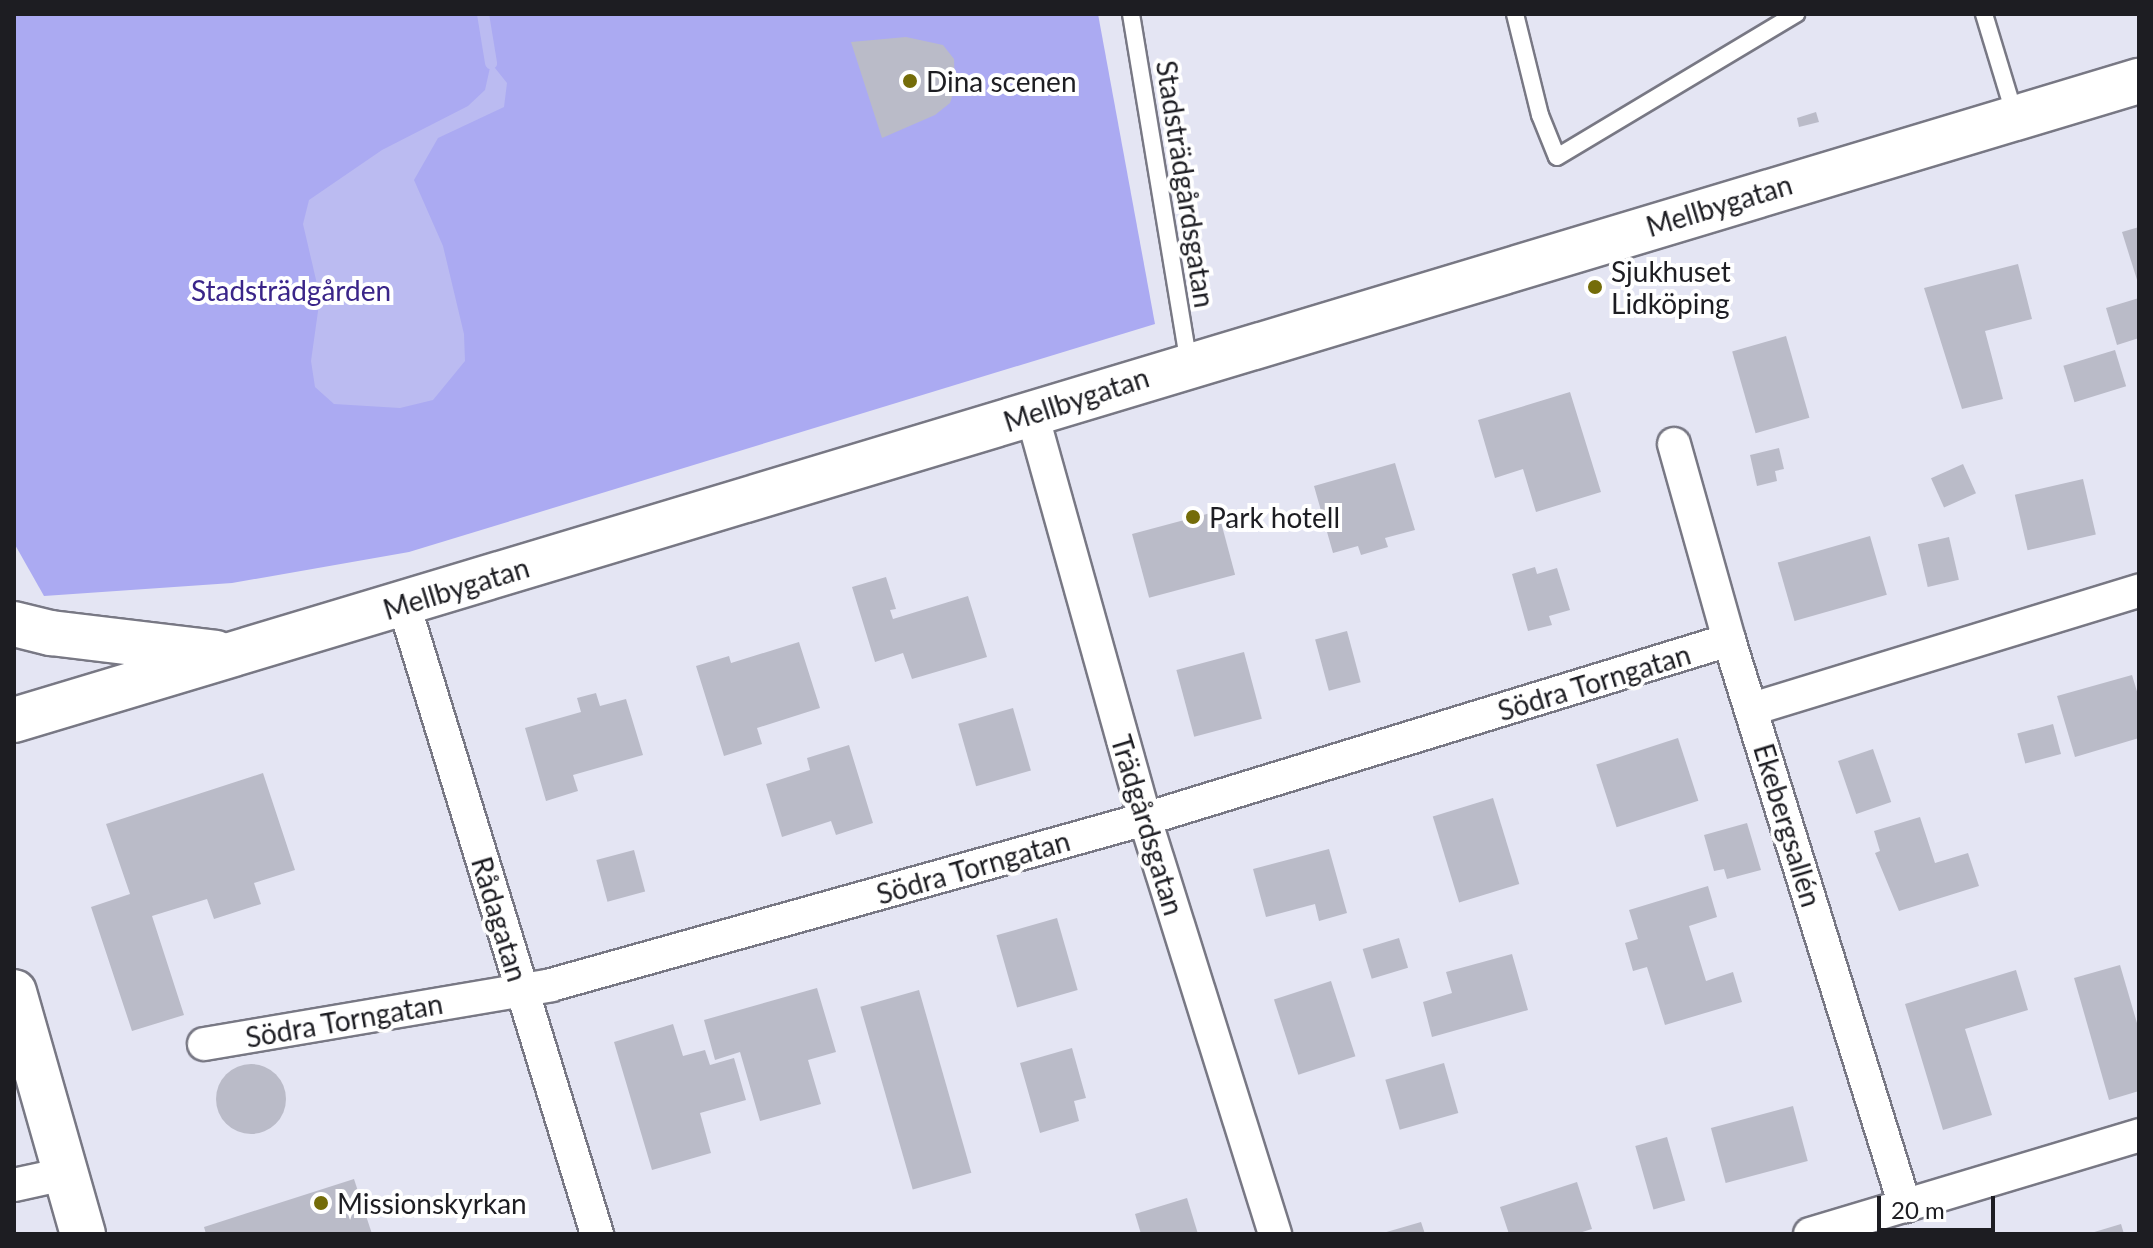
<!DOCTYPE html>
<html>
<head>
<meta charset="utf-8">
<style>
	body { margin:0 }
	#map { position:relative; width:2153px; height:1248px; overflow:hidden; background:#e4e5f3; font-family:Lato,sans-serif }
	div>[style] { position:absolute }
	.green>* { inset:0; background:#abaaf2 }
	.water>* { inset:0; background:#bbbbf1 }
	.stream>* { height:12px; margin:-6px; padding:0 6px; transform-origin:6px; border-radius:6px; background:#bbbbf1 }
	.building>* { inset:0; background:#babbc8; transform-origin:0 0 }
	.round { border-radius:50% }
	.roads { filter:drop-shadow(2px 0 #787884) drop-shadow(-2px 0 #787884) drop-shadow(0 2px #787884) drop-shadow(0 -2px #787884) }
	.lane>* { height:16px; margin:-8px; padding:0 8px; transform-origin:8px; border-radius:8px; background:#fff }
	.street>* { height:32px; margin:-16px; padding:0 16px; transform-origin:16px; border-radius:16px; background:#fff }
	.secondary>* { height:44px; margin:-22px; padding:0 22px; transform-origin:22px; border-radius:22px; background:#fff }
	.dots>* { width:22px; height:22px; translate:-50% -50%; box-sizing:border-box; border:4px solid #fff; border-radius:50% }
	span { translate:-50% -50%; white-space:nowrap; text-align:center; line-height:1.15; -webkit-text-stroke:8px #fff; paint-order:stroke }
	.poi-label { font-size:28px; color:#1d1d22 }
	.left { translate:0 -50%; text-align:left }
	.street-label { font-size:28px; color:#1d1d22 }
	.park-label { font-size:28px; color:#3a2589 }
	.frame { position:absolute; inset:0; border:16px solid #1d1d22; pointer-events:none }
	.scale { position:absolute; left:1877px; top:1196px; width:118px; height:36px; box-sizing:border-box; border:4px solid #1d1d22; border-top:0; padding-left:10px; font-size:24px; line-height:28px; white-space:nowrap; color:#1d1d22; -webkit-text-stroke:6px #fff; paint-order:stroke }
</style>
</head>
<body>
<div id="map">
	<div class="green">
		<i style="clip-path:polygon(14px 14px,1098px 14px,1155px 324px,409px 552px,232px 583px,44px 596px,14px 543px)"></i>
	</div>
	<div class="water">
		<i style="clip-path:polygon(491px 63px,507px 83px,504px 107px,438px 138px,414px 180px,443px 246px,464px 334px,465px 361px,433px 400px,400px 408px,334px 404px,315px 387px,311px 361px,320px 297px,303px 224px,309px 200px,382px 150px,468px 106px,485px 90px)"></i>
	</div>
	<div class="stream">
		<i style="left:483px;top:14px;width:50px;rotate:80.7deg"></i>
	</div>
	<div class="building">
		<i style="clip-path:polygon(906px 37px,943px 45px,954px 59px,955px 88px,950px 103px,935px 115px,882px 138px,851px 42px)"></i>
		<i style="clip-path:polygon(1816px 112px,1819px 122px,1799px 127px,1797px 118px)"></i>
		<i style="clip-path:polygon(2139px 227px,2139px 283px,2138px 283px,2122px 232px)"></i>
		<i style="clip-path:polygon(2018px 264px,2032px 319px,1985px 331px,2003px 399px,1962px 409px,1924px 288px)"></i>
		<i style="clip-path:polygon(2139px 298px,2139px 338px,2117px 345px,2106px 308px)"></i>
		<i style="left:1786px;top:336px;width:85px;height:56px;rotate:74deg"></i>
		<i style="left:2115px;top:350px;width:38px;height:54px;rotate:73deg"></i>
		<i style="clip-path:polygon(1570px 392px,1601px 492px,1536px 512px,1523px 469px,1495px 478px,1478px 420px)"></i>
		<i style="clip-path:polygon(1779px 448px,1784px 469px,1775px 471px,1777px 481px,1757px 486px,1750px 455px)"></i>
		<i style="clip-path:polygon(1395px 463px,1415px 530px,1385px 538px,1388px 547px,1361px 555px,1358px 546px,1333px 553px,1314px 486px)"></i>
		<i style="left:1963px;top:464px;width:32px;height:35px;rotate:66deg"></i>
		<i style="left:2083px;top:479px;width:57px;height:70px;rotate:77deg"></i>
		<i style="left:1218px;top:511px;width:66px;height:89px;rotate:75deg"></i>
		<i style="left:1870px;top:536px;width:61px;height:96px;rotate:74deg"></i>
		<i style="left:1949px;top:537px;width:44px;height:32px;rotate:77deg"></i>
		<i style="clip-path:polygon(1535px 567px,1537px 574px,1557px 568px,1570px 610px,1549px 616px,1552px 625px,1528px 631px,1512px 574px)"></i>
		<i style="clip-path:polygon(886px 577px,896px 609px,890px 610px,893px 619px,968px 596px,987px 657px,912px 679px,903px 653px,875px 662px,852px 587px)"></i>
		<i style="left:1347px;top:631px;width:53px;height:33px;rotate:75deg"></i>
		<i style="clip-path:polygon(799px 642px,820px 708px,757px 728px,762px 744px,724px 756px,696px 666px,729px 656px,731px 663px)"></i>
		<i style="left:1244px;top:652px;width:69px;height:70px;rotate:75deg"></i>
		<i style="clip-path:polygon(2132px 675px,2139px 698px,2139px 738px,2075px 757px,2057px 696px)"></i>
		<i style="clip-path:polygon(596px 693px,600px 706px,626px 699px,643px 755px,573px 775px,578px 791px,546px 801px,525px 728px,581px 712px,577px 698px)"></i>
		<i style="left:1013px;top:708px;width:65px;height:57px;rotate:74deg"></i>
		<i style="left:2053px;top:724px;width:31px;height:37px;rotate:75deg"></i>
		<i style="left:1678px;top:738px;width:66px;height:86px;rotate:72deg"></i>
		<i style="clip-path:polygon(849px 745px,873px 823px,836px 835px,831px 821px,782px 837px,766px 784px,810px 770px,807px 758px)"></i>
		<i style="left:1873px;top:749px;width:56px;height:37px;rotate:71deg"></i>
		<i style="clip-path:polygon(263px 773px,295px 870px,254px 883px,261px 904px,214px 919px,207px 899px,152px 916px,184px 1015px,132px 1031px,91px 907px,130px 894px,106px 824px)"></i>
		<i style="left:1493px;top:798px;width:90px;height:63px;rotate:73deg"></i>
		<i style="clip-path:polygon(1920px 817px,1935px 863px,1968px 853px,1979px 886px,1899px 911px,1875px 853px,1880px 851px,1874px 831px)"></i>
		<i style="clip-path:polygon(1747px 823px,1761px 870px,1727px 879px,1724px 869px,1714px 871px,1704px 835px)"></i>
		<i style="clip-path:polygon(1329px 849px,1347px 913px,1319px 921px,1315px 904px,1266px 917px,1253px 869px)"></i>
		<i style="left:634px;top:850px;width:43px;height:39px;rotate:75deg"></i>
		<i style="clip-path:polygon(1708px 886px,1717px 917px,1689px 926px,1706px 981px,1733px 972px,1742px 1002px,1665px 1025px,1647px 967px,1633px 971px,1625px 943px,1638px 939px,1629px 910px)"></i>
		<i style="left:1057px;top:918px;width:75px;height:63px;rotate:74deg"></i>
		<i style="left:1399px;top:938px;width:31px;height:38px;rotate:73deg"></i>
		<i style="clip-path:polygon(1512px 954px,1528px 1010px,1432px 1037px,1423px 1002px,1452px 993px,1446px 972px)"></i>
		<i style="clip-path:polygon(2120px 965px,2139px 1030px,2139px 1091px,2109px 1100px,2074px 978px)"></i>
		<i style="clip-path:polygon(2016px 970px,2028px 1010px,1965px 1029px,1992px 1115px,1943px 1130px,1905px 1004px)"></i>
		<i style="left:1331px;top:981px;width:79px;height:60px;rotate:72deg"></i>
		<i style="clip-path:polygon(817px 988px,836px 1052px,808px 1060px,821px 1104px,760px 1121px,740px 1052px,715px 1060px,704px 1020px)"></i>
		<i style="left:919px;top:990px;width:190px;height:61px;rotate:74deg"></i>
		<i style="clip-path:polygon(673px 1024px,683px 1056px,705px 1050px,710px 1065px,734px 1058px,746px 1100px,700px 1113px,711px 1153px,652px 1170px,614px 1042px)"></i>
		<i style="clip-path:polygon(1072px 1048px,1086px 1098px,1074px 1101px,1079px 1121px,1040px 1133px,1020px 1063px)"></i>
		<i style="left:1444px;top:1063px;width:52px;height:61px;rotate:74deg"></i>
		<i class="round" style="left:216px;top:1064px;width:70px;height:70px"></i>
		<i style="left:1793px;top:1106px;width:57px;height:85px;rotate:75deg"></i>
		<i style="left:1667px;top:1137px;width:66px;height:33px;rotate:74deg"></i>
		<i style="clip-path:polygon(354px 1179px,372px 1234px,206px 1234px,204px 1227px)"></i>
		<i style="clip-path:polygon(1577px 1182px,1592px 1229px,1576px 1234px,1509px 1234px,1500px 1207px)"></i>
		<i style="clip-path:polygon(1187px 1198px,1198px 1234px,1141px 1234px,1135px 1214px)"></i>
		<i style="clip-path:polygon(1421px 1222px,1425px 1234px,1383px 1234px,1383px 1233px)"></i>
		<i style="clip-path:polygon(2121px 1224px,2124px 1234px,2091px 1234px,2091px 1233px)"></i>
	</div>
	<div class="roads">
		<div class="lane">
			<i style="left:1131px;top:14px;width:354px;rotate:80.6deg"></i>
			<i style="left:1515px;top:14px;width:104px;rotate:76.1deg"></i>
			<i style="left:1540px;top:115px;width:45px;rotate:68deg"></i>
			<i style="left:1557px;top:157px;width:279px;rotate:-30.9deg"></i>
			<i style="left:1984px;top:14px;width:107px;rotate:73.1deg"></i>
		</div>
		<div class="street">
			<i style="left:1032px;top:414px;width:420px;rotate:74.4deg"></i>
			<i style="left:1145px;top:819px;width:435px;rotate:72.6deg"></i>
			<i style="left:1674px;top:444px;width:204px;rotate:74.3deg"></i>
			<i style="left:1729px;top:640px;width:593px;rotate:72.73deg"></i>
			<i style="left:404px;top:605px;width:658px;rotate:72.94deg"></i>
			<i style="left:1752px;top:709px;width:405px;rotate:-17deg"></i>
			<i style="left:204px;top:1044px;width:352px;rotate:-9.6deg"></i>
			<i style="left:551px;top:985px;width:617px;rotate:-15.61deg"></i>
			<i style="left:1145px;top:819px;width:611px;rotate:-17.04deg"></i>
			<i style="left:14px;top:1185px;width:51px;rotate:-12.4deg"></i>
			<i style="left:1810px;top:1234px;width:344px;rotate:-16.7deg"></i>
		</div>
		<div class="secondary">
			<i style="left:14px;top:624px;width:38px;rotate:14deg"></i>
			<i style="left:51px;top:633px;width:166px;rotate:6.9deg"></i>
			<i style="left:14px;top:720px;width:2219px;rotate:-16.74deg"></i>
			<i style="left:14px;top:992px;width:252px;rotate:74.1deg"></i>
		</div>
	</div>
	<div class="dots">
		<i style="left:910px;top:81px;background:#746c09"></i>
		<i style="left:1595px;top:287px;background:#746c09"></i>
		<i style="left:1193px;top:517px;background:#746c09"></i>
		<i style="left:321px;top:1203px;background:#746c09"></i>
	</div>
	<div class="poi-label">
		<span class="left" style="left:926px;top:81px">Dina scenen</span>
		<span class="left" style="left:1611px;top:287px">Sjukhuset<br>Lidköping</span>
		<span class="left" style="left:1209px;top:517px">Park hotell</span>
		<span class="left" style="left:337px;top:1203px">Missionskyrkan</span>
	</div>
	<div class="street-label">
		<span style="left:1186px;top:184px;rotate:81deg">Stadsträdgårdsgatan</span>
		<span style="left:1719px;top:205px;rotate:-17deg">Mellbygatan</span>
		<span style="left:1076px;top:399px;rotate:-18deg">Mellbygatan</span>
		<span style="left:456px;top:588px;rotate:-17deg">Mellbygatan</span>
		<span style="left:1594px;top:682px;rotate:-17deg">Södra Torngatan</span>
		<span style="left:1148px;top:825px;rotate:73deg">Trädgårdsgatan</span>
		<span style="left:1788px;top:825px;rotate:73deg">Ekebergsallén</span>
		<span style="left:973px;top:867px;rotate:-16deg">Södra Torngatan</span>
		<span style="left:500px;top:919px;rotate:73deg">Rådagatan</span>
		<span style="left:344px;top:1020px;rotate:-10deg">Södra Torngatan</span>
	</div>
	<div class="park-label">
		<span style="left:291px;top:290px">Stadsträdgården</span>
	</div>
	<div class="frame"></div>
	<div class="scale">20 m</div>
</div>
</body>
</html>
